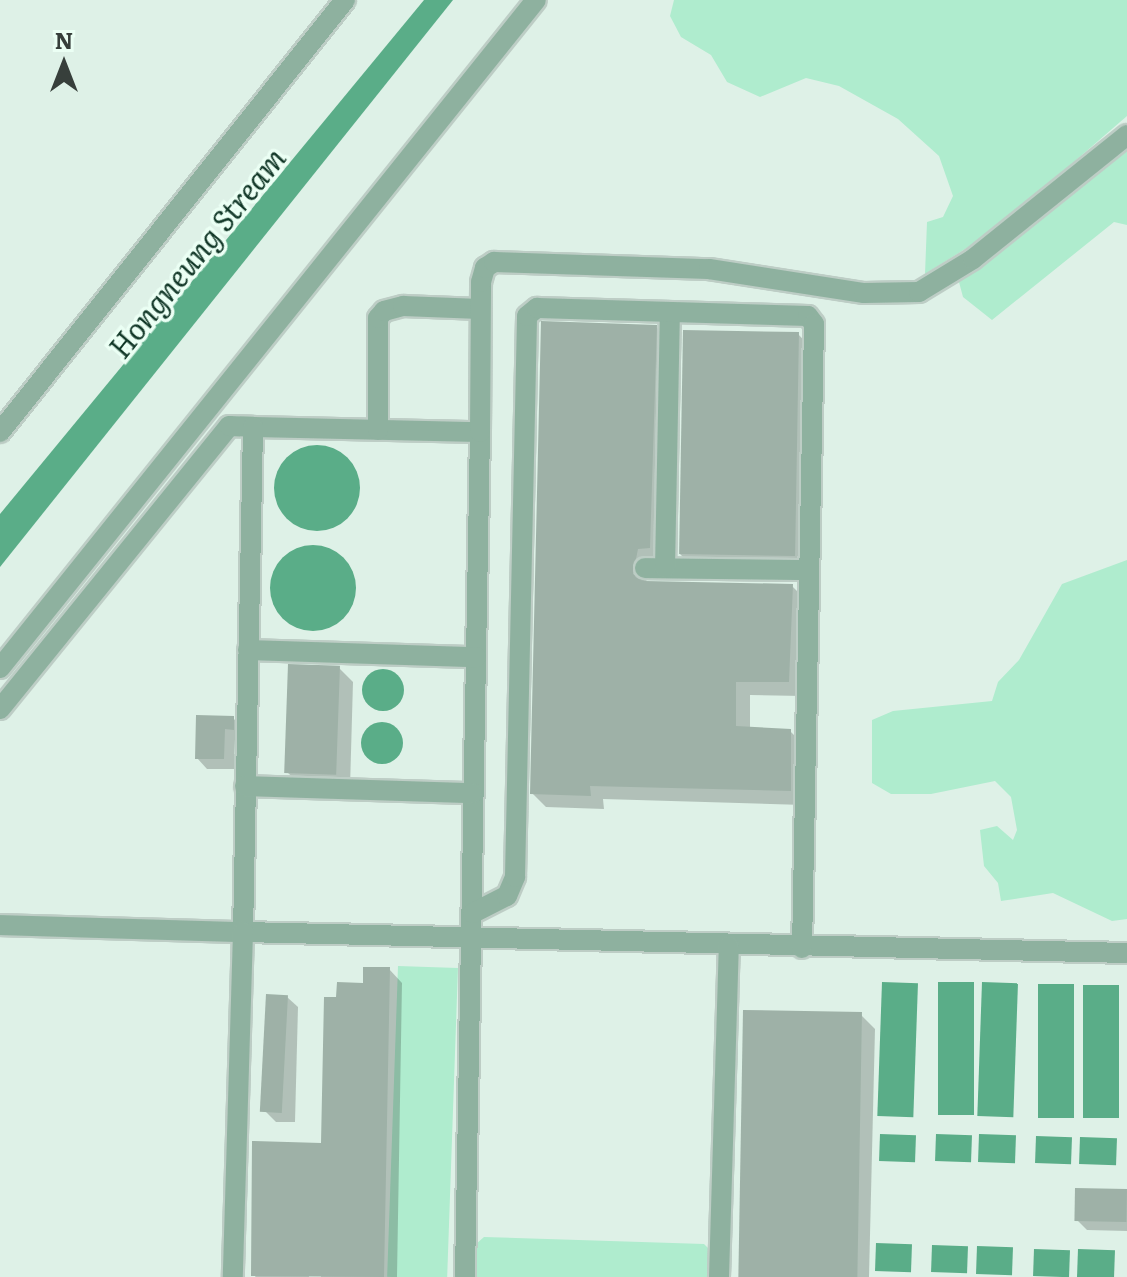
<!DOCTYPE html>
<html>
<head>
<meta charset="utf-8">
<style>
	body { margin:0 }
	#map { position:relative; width:1127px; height:1277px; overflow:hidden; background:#def1e7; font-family:Literata,serif }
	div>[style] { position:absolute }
	.green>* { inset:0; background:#afecce; transform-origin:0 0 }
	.water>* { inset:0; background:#5aad88; transform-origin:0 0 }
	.round { border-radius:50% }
	.shadow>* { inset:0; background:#0003 }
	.building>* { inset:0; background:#9eb1a7; transform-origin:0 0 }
	.roads { filter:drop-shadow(2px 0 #bdcdc5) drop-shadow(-2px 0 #bdcdc5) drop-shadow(0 2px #bdcdc5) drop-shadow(0 -2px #bdcdc5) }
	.minor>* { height:20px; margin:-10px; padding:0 10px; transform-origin:10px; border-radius:10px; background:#8eb19f }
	span { translate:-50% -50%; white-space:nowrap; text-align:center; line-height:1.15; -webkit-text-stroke:7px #ebfff4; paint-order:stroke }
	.water-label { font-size:30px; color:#113727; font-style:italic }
	.north { position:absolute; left:24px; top:24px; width:80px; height:80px; -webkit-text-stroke:6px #ebfff4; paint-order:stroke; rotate:0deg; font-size:22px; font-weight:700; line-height:32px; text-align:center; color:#373f3b }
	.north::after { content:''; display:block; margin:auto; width:28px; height:36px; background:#373f3b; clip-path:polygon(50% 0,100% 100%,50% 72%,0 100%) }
</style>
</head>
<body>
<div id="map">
	<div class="green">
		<i style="clip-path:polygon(674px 0,1127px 0,1127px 116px,994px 231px,925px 274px,927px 222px,943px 217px,953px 196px,939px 156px,898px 119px,839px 86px,806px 78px,760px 97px,727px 82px,711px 55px,681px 37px,670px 16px)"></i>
		<i style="clip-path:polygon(1127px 146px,1127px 225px,1114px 222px,992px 320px,963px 297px,959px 282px)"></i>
		<i style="clip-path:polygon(1127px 560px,1127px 919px,1112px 921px,1053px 893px,1001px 901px,998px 883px,984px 866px,980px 830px,997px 826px,1013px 840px,1017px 830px,1011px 797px,995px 781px,931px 794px,891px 794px,872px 783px,872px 720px,893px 711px,992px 701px,998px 682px,1019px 660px,1062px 584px)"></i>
		<i style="left:398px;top:966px;width:60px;height:311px;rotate:2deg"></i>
		<i style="clip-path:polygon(484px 1237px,704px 1244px,711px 1251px,710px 1277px,476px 1277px,476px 1244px)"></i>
	</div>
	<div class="water">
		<i style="clip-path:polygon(424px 0,453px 0,0 567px,0 514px)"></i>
		<i class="round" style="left:274px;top:445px;width:86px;height:86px"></i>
		<i class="round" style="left:270px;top:545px;width:86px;height:86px"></i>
		<i class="round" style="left:362px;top:669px;width:42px;height:42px"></i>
		<i class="round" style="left:361px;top:722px;width:42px;height:42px"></i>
		<i style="left:882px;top:982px;width:36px;height:134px;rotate:2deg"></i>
		<i style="left:938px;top:982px;width:36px;height:133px"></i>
		<i style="left:982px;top:982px;width:36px;height:134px;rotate:2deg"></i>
		<i style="left:1038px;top:984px;width:36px;height:134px"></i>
		<i style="left:1083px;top:985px;width:36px;height:133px"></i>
		<i style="left:880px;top:1134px;width:36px;height:27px;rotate:2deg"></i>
		<i style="left:936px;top:1134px;width:36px;height:27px;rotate:2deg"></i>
		<i style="left:979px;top:1134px;width:37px;height:28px;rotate:2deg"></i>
		<i style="left:1036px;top:1136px;width:36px;height:27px;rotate:2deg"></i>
		<i style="left:1080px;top:1137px;width:37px;height:27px;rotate:2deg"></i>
		<i style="left:876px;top:1243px;width:36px;height:28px;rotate:2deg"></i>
		<i style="left:932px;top:1245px;width:36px;height:27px;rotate:2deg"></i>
		<i style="left:977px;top:1246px;width:36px;height:28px;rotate:2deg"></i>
		<i style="left:1034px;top:1249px;width:36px;height:27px;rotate:2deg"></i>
		<i style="left:1078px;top:1249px;width:37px;height:28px;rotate:2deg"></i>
	</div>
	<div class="shadow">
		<i style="clip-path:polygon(656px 327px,670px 341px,663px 561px,652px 563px,646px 582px,792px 586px,806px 600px,802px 696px,750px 695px,750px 729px,790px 731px,805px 746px,804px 805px,603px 799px,604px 809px,546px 807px,532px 793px)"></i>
		<i style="clip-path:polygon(798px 334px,812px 349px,807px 570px,694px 568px,680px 554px)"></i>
		<i style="clip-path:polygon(339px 668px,353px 682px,350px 788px,302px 786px,287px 772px)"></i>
		<i style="clip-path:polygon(233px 718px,244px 729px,244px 739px,235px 739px,234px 769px,207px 769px,197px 758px)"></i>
		<i style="clip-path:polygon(389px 969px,402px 983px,397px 1277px,321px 1277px,322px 1218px,311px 1217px,309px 1277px,255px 1277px,323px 1145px,338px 999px)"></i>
		<i style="clip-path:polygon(287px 997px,298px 1007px,295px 1122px,276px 1122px,265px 1111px)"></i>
		<i style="clip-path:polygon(861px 1015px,875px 1029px,869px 1277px,739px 1277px)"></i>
		<i style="clip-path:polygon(1127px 1191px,1127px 1231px,1087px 1230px,1077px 1220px)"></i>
	</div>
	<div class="building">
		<i style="clip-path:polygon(541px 321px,657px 325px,650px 548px,638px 549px,633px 574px,645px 581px,793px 584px,789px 682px,736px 682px,736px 726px,791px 729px,791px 791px,590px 786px,591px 796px,530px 794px)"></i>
		<i style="left:683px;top:330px;width:116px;height:224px;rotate:1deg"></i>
		<i style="left:288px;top:664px;width:52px;height:109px;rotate:2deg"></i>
		<i style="clip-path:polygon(196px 715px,234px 716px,234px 730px,225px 729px,224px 759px,195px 759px)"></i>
		<i style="clip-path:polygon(363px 967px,390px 967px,384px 1277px,251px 1276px,252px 1141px,321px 1143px,324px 997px,336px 997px,337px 982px,363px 983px)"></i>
		<i style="left:266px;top:994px;width:22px;height:118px;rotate:3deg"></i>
		<i style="left:743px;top:1010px;width:119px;height:267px;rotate:1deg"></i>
		<i style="left:1075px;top:1188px;width:52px;height:33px;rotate:1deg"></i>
	</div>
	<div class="roads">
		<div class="minor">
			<i style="left:253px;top:427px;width:227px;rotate:1.3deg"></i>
			<i style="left:480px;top:432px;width:845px;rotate:91.02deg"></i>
			<i style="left:378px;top:430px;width:112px;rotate:-90deg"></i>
			<i style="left:378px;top:318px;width:9px;rotate:-49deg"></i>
			<i style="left:384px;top:311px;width:20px;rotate:-15deg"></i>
			<i style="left:403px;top:306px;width:77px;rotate:2.2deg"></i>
			<i style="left:0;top:432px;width:553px;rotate:-51.39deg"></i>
			<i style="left:480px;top:432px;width:150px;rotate:-89.6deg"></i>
			<i style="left:481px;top:282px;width:15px;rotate:-74deg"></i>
			<i style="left:485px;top:268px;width:11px;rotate:-34deg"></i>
			<i style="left:494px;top:262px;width:215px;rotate:1.9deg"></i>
			<i style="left:709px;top:269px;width:157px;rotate:8.8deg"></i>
			<i style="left:864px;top:293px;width:55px;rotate:-1deg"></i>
			<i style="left:919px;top:292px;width:63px;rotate:-31.4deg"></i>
			<i style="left:973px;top:259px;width:198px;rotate:-38.8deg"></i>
			<i style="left:645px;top:568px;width:164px;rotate:0.7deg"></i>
			<i style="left:665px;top:568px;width:256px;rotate:-88.9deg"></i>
			<i style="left:248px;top:650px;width:228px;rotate:1.8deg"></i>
			<i style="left:0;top:668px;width:856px;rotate:-51.26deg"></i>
			<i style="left:0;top:709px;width:364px;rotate:-51deg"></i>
			<i style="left:229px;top:426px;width:24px;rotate:2deg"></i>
			<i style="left:253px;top:427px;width:505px;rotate:91.13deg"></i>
			<i style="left:243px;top:932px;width:884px;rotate:1.36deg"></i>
			<i style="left:245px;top:786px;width:227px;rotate:1.8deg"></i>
			<i style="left:473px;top:913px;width:38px;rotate:-27deg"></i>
			<i style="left:507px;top:896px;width:21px;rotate:-67deg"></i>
			<i style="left:515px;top:877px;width:561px;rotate:-88.77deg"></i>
			<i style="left:527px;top:316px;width:13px;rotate:-39deg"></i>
			<i style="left:537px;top:308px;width:271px;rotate:1.7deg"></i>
			<i style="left:808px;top:316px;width:10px;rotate:53deg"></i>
			<i style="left:814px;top:324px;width:624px;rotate:91.1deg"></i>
			<i style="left:0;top:925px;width:243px;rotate:1.7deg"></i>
			<i style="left:243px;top:932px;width:345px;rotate:91.7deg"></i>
			<i style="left:719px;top:1277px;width:331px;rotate:-88.3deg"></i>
		</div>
	</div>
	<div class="water-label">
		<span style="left:196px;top:252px;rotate:-51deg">Hongneung Stream</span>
	</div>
	<div class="north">N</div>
</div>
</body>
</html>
